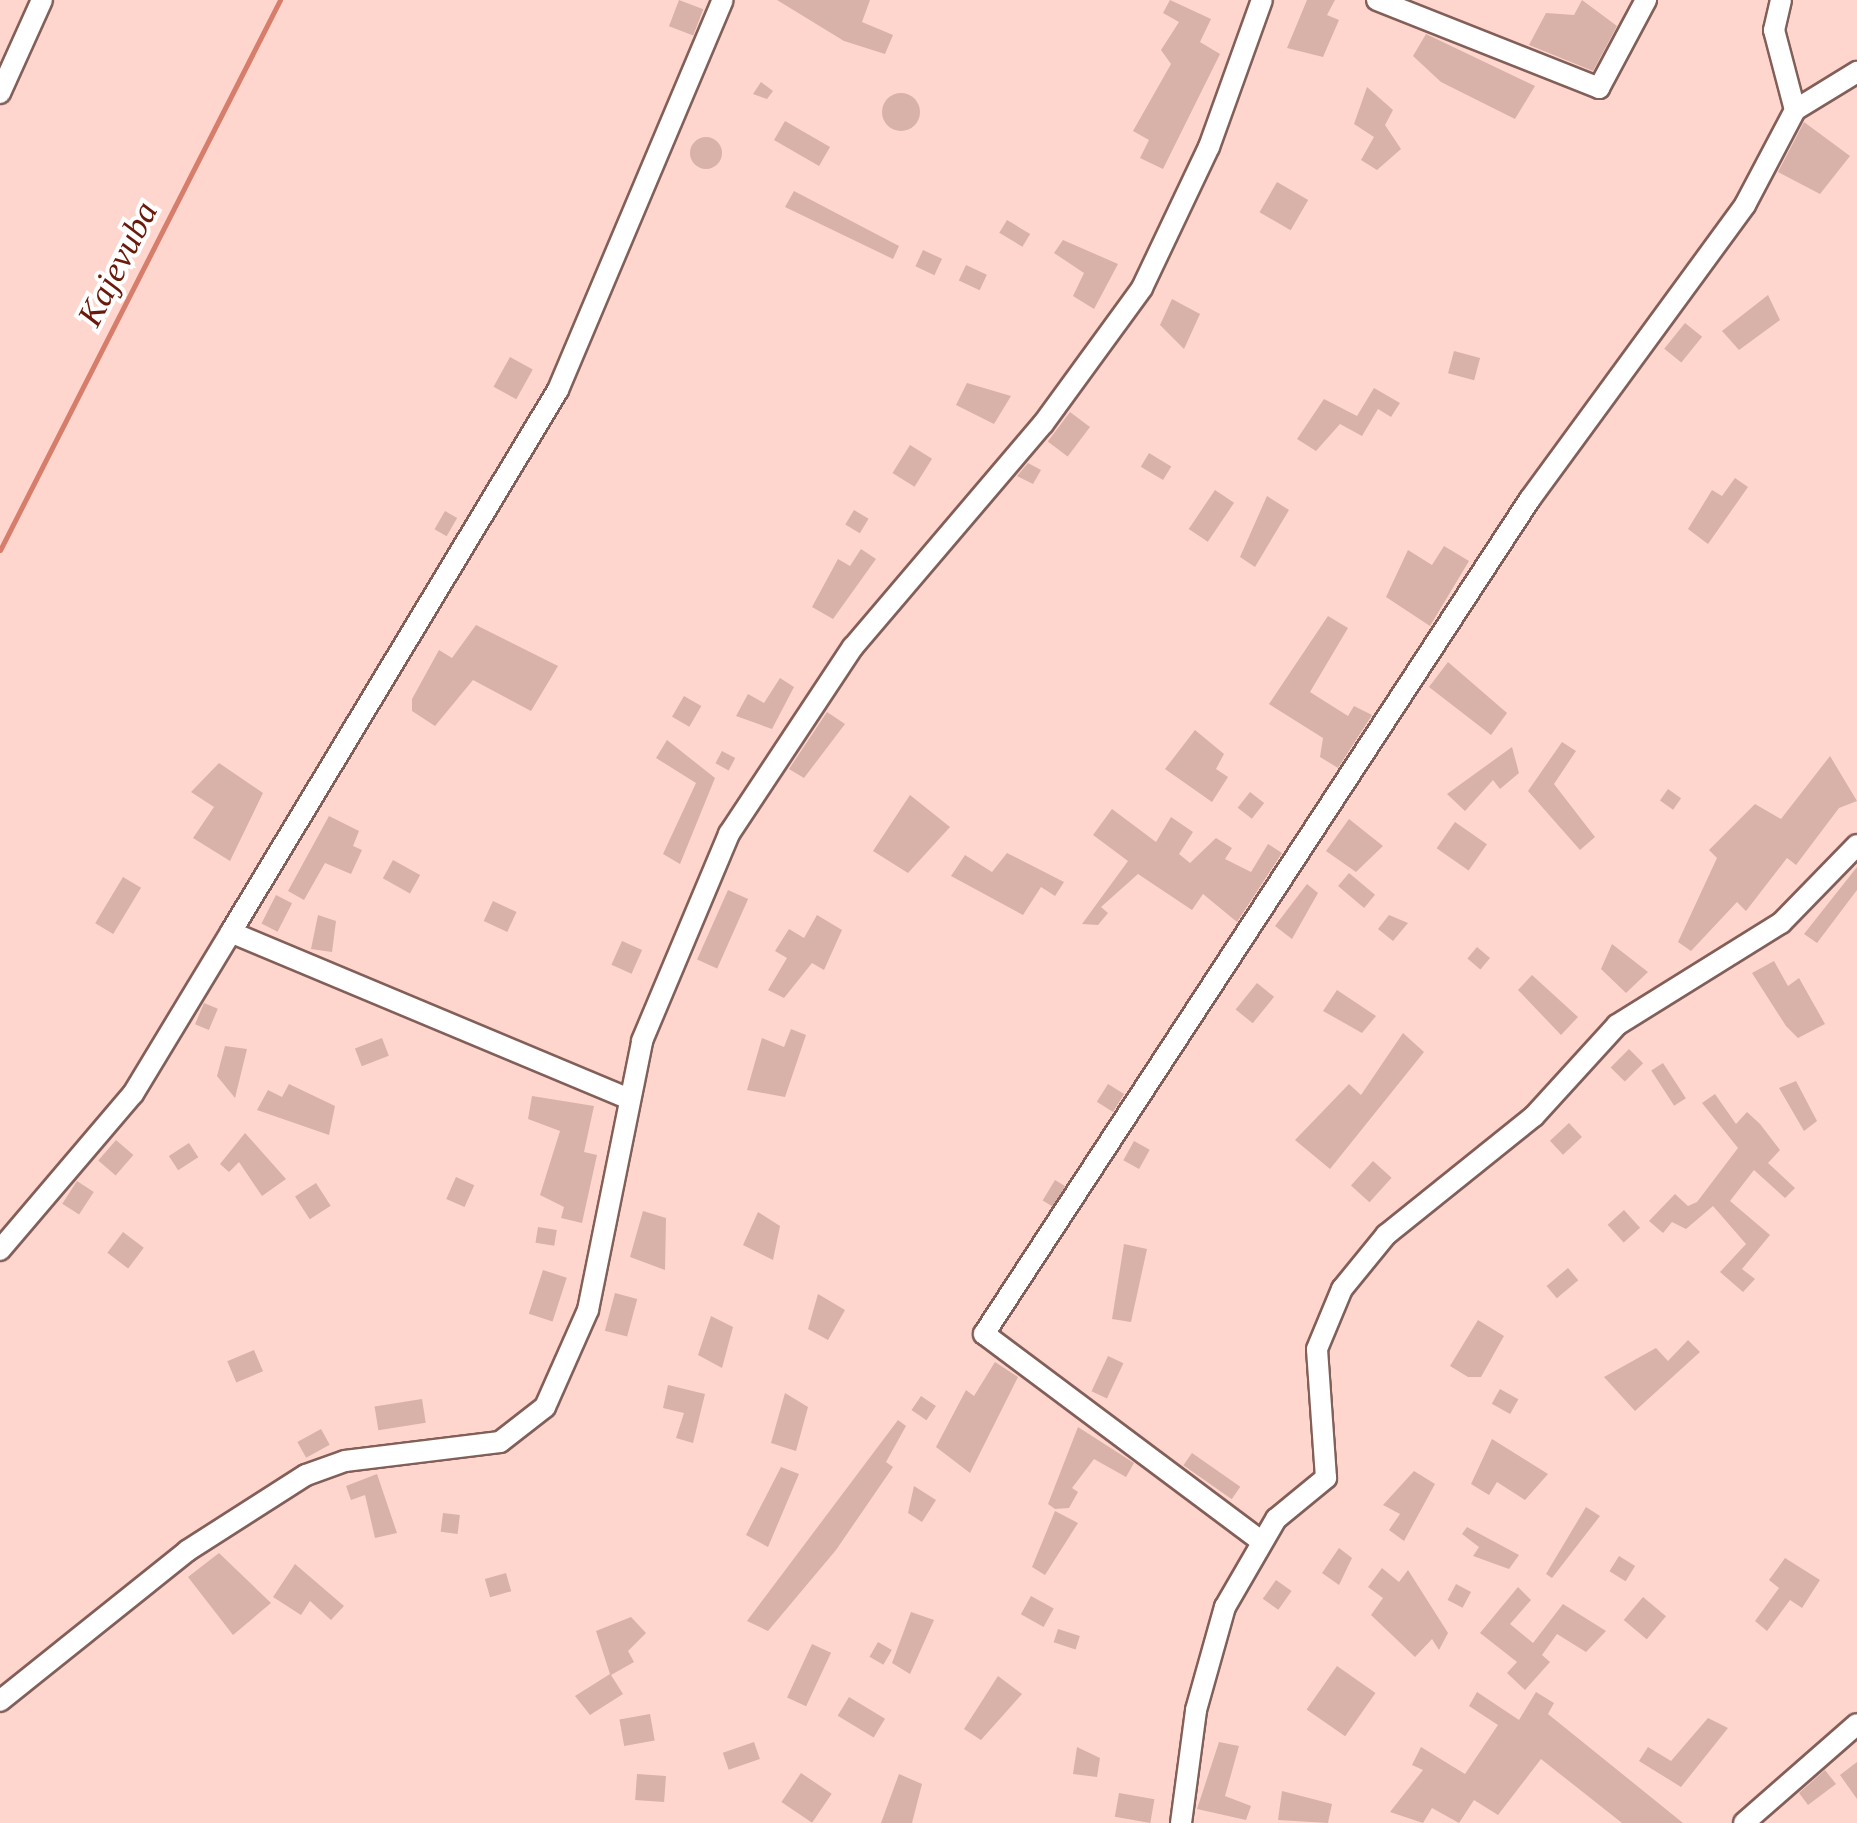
<!DOCTYPE html>
<html>
<head>
<meta charset="utf-8">
<style>
	body { margin:0 }
	#map { position:relative; width:1857px; height:1823px; overflow:hidden; background:#ffd6cd; font-family:"Times New Roman",serif }
	div>[style] { position:absolute }
	.stream>* { height:5px; margin:-2.5px; padding:0 2.5px; transform-origin:2.5px; border-radius:2.5px; background:#d77d6b }
	.building>* { inset:0; background:#d8b1a9; transform-origin:0 0 }
	.round { border-radius:50% }
	.roads { filter:drop-shadow(2px 0 #825f58) drop-shadow(-2px 0 #825f58) drop-shadow(0 2px #825f58) drop-shadow(0 -2px #825f58) }
	.street>* { height:20px; margin:-10px; padding:0 10px; transform-origin:10px; border-radius:10px; background:#fff }
	span { translate:-50% -50%; white-space:nowrap; text-align:center; line-height:1.15; -webkit-text-stroke:8px #fff; paint-order:stroke }
	.water-label { font-size:35px; color:#6a190a; font-style:italic }
</style>
</head>
<body>
<div id="map">
	<div class="stream">
		<i style="left:0;top:550px;width:617px;rotate:-63.02deg"></i>
	</div>
	<div class="building">
		<i style="left:679px;top:0;width:26px;height:28px;rotate:21deg"></i>
		<i style="clip-path:polygon(777px 0,870px 0,862px 22px,893px 35px,885px 54px,844px 41px)"></i>
		<i style="clip-path:polygon(1170px 0,1211px 19px,1200px 42px,1220px 54px,1163px 169px,1140px 158px,1149px 140px,1133px 131px,1171px 64px,1161px 50px,1179px 22px,1163px 13px)"></i>
		<i style="clip-path:polygon(1307px 0,1335px 0,1327px 15px,1339px 20px,1323px 57px,1287px 48px)"></i>
		<i style="clip-path:polygon(1582px 0,1617px 26px,1593px 71px,1529px 45px,1546px 13px,1574px 15px)"></i>
		<i style="clip-path:polygon(1426px 34px,1535px 86px,1515px 119px,1441px 82px,1413px 56px)"></i>
		<i style="clip-path:polygon(761px 82px,773px 91px,767px 99px,753px 94px)"></i>
		<i style="clip-path:polygon(1367px 87px,1393px 110px,1385px 125px,1401px 149px,1377px 170px,1361px 160px,1374px 137px,1354px 124px)"></i>
		<i class="round" style="left:882px;top:93px;width:38px;height:38px"></i>
		<i style="left:785px;top:121px;width:52px;height:22px;rotate:30deg"></i>
		<i style="clip-path:polygon(1804px 122px,1850px 156px,1820px 194px,1778px 172px)"></i>
		<i class="round" style="left:690px;top:137px;width:32px;height:32px"></i>
		<i style="left:1277px;top:182px;width:36px;height:35px;rotate:30deg"></i>
		<i style="clip-path:polygon(794px 191px,899px 246px,893px 259px,785px 207px)"></i>
		<i style="left:1007px;top:220px;width:27px;height:15px;rotate:31deg"></i>
		<i style="clip-path:polygon(1063px 240px,1118px 264px,1094px 309px,1073px 296px,1084px 273px,1054px 253px)"></i>
		<i style="left:923px;top:250px;width:21px;height:18px;rotate:25deg"></i>
		<i style="left:966px;top:265px;width:23px;height:17px;rotate:25deg"></i>
		<i style="clip-path:polygon(1768px 295px,1780px 320px,1739px 350px,1722px 331px)"></i>
		<i style="clip-path:polygon(1172px 299px,1200px 314px,1184px 349px,1160px 325px)"></i>
		<i style="left:1685px;top:323px;width:22px;height:33px;rotate:39deg"></i>
		<i style="left:1454px;top:351px;width:27px;height:23px;rotate:15deg"></i>
		<i style="left:510px;top:357px;width:26px;height:34px;rotate:29deg"></i>
		<i style="clip-path:polygon(967px 383px,1011px 396px,994px 424px,956px 405px)"></i>
		<i style="clip-path:polygon(1374px 388px,1400px 403px,1391px 417px,1378px 409px,1362px 436px,1340px 424px,1316px 451px,1297px 439px,1324px 399px,1357px 416px)"></i>
		<i style="left:1070px;top:412px;width:25px;height:37px;rotate:37deg"></i>
		<i style="left:910px;top:445px;width:26px;height:33px;rotate:32deg"></i>
		<i style="left:1149px;top:453px;width:26px;height:16px;rotate:31deg"></i>
		<i style="clip-path:polygon(1028px 463px,1041px 470px,1033px 484px,1017px 476px)"></i>
		<i style="clip-path:polygon(1735px 478px,1748px 487px,1708px 544px,1688px 529px,1712px 490px,1722px 496px)"></i>
		<i style="left:1215px;top:490px;width:23px;height:47px;rotate:34deg"></i>
		<i style="clip-path:polygon(1267px 496px,1289px 510px,1255px 567px,1240px 557px)"></i>
		<i style="left:854px;top:510px;width:17px;height:17px;rotate:31deg"></i>
		<i style="left:445px;top:511px;width:14px;height:21px;rotate:30deg"></i>
		<i style="clip-path:polygon(1444px 546px,1469px 561px,1430px 626px,1386px 597px,1408px 550px,1432px 565px)"></i>
		<i style="clip-path:polygon(861px 549px,876px 559px,833px 619px,812px 607px,838px 559px,850px 566px)"></i>
		<i style="clip-path:polygon(1328px 616px,1348px 628px,1310px 692px,1348px 716px,1354px 706px,1372px 715px,1338px 768px,1320px 757px,1323px 738px,1269px 704px)"></i>
		<i style="clip-path:polygon(476px 625px,558px 666px,531px 711px,473px 680px,435px 726px,412px 711px,412px 699px,439px 650px,452px 658px)"></i>
		<i style="clip-path:polygon(1448px 662px,1507px 713px,1491px 735px,1429px 687px)"></i>
		<i style="clip-path:polygon(780px 678px,794px 687px,772px 729px,736px 716px,748px 694px,764px 703px)"></i>
		<i style="left:684px;top:696px;width:20px;height:24px;rotate:30deg"></i>
		<i style="clip-path:polygon(827px 712px,845px 724px,804px 778px,789px 769px)"></i>
		<i style="clip-path:polygon(1195px 730px,1224px 754px,1216px 769px,1228px 777px,1212px 802px,1165px 769px)"></i>
		<i style="clip-path:polygon(667px 740px,715px 778px,680px 864px,663px 854px,696px 783px,656px 758px)"></i>
		<i style="clip-path:polygon(1562px 742px,1576px 751px,1554px 784px,1595px 837px,1580px 850px,1528px 791px)"></i>
		<i style="clip-path:polygon(1512px 747px,1519px 773px,1500px 789px,1493px 780px,1465px 811px,1447px 794px)"></i>
		<i style="left:722px;top:751px;width:15px;height:14px;rotate:28deg"></i>
		<i style="clip-path:polygon(1830px 756px,1857px 801px,1839px 808px,1796px 865px,1787px 858px,1746px 911px,1737px 902px,1691px 951px,1678px 942px,1717px 858px,1709px 850px,1755px 804px,1781px 819px)"></i>
		<i style="clip-path:polygon(219px 763px,263px 793px,230px 861px,193px 838px,214px 807px,191px 792px)"></i>
		<i style="left:1668px;top:789px;width:16px;height:14px;rotate:35deg"></i>
		<i style="left:1250px;top:792px;width:18px;height:20px;rotate:38deg"></i>
		<i style="clip-path:polygon(910px 795px,950px 827px,908px 873px,873px 851px)"></i>
		<i style="clip-path:polygon(1112px 809px,1156px 842px,1171px 817px,1193px 832px,1179px 854px,1190px 863px,1216px 838px,1232px 848px,1225px 859px,1251px 872px,1268px 844px,1282px 853px,1237px 922px,1203px 894px,1192px 910px,1138px 874px,1101px 907px,1108px 913px,1098px 925px,1082px 924px,1128px 861px,1093px 835px)"></i>
		<i style="clip-path:polygon(329px 816px,359px 831px,353px 846px,362px 850px,351px 874px,325px 863px,304px 900px,288px 891px)"></i>
		<i style="clip-path:polygon(1349px 819px,1383px 846px,1356px 872px,1326px 851px)"></i>
		<i style="left:1455px;top:822px;width:39px;height:32px;rotate:35deg"></i>
		<i style="clip-path:polygon(1007px 853px,1064px 882px,1055px 896px,1041px 887px,1023px 915px,951px 876px,965px 855px,992px 872px)"></i>
		<i style="left:393px;top:860px;width:31px;height:21px;rotate:29deg"></i>
		<i style="clip-path:polygon(1857px 867px,1857px 890px,1817px 943px,1804px 934px)"></i>
		<i style="left:1349px;top:873px;width:34px;height:17px;rotate:40deg"></i>
		<i style="left:123px;top:877px;width:21px;height:54px;rotate:31deg"></i>
		<i style="clip-path:polygon(1307px 884px,1318px 893px,1292px 939px,1275px 926px)"></i>
		<i style="left:728px;top:890px;width:22px;height:76px;rotate:24deg"></i>
		<i style="left:276px;top:895px;width:18px;height:32px;rotate:27deg"></i>
		<i style="left:493px;top:901px;width:26px;height:22px;rotate:25deg"></i>
		<i style="clip-path:polygon(318px 915px,336px 921px,332px 952px,311px 949px)"></i>
		<i style="clip-path:polygon(817px 915px,842px 930px,824px 970px,812px 963px,784px 998px,768px 990px,787px 958px,775px 951px,789px 929px,804px 938px)"></i>
		<i style="clip-path:polygon(1389px 915px,1408px 923px,1393px 941px,1378px 929px)"></i>
		<i style="left:622px;top:941px;width:22px;height:26px;rotate:24deg"></i>
		<i style="clip-path:polygon(1612px 944px,1648px 972px,1626px 993px,1601px 969px)"></i>
		<i style="left:1477px;top:947px;width:17px;height:15px;rotate:40deg"></i>
		<i style="clip-path:polygon(1774px 961px,1788px 986px,1799px 978px,1825px 1024px,1798px 1038px,1786px 1026px,1752px 973px)"></i>
		<i style="clip-path:polygon(1532px 975px,1578px 1017px,1561px 1035px,1518px 990px)"></i>
		<i style="left:1257px;top:983px;width:22px;height:34px;rotate:39deg"></i>
		<i style="clip-path:polygon(1337px 990px,1376px 1016px,1362px 1033px,1323px 1011px)"></i>
		<i style="left:204px;top:1003px;width:15px;height:23px;rotate:23deg"></i>
		<i style="clip-path:polygon(791px 1029px,806px 1035px,785px 1097px,747px 1090px,762px 1038px,784px 1047px)"></i>
		<i style="clip-path:polygon(1403px 1033px,1424px 1052px,1330px 1169px,1295px 1140px,1349px 1084px,1361px 1095px)"></i>
		<i style="left:382px;top:1038px;width:19px;height:29px;rotate:69deg"></i>
		<i style="clip-path:polygon(225px 1046px,247px 1049px,235px 1098px,217px 1076px)"></i>
		<i style="left:1629px;top:1049px;width:20px;height:26px;rotate:45deg"></i>
		<i style="left:1663px;top:1063px;width:42px;height:14px;rotate:57deg"></i>
		<i style="clip-path:polygon(1796px 1081px,1817px 1121px,1804px 1131px,1779px 1088px)"></i>
		<i style="clip-path:polygon(289px 1084px,335px 1106px,329px 1135px,257px 1110px,268px 1090px,282px 1097px)"></i>
		<i style="left:1108px;top:1084px;width:19px;height:21px;rotate:32deg"></i>
		<i style="clip-path:polygon(1715px 1094px,1736px 1124px,1747px 1112px,1760px 1124px,1780px 1150px,1768px 1163px,1795px 1188px,1785px 1198px,1754px 1170px,1730px 1201px,1770px 1235px,1742px 1269px,1755px 1279px,1743px 1292px,1720px 1272px,1746px 1244px,1713px 1206px,1686px 1229px,1672px 1222px,1663px 1233px,1649px 1221px,1675px 1194px,1688px 1206px,1697px 1202px,1738px 1148px,1702px 1103px)"></i>
		<i style="clip-path:polygon(532px 1096px,594px 1106px,584px 1152px,597px 1155px,582px 1223px,561px 1218px,564px 1207px,540px 1195px,560px 1131px,528px 1119px)"></i>
		<i style="left:1569px;top:1123px;width:19px;height:26px;rotate:47deg"></i>
		<i style="clip-path:polygon(245px 1133px,286px 1179px,262px 1196px,239px 1162px,229px 1172px,220px 1164px)"></i>
		<i style="left:116px;top:1140px;width:23px;height:27px;rotate:41deg"></i>
		<i style="left:1134px;top:1141px;width:18px;height:22px;rotate:29deg"></i>
		<i style="left:189px;top:1143px;width:17px;height:24px;rotate:57deg"></i>
		<i style="left:1373px;top:1161px;width:25px;height:33px;rotate:42deg"></i>
		<i style="left:456px;top:1177px;width:20px;height:24px;rotate:24deg"></i>
		<i style="left:1055px;top:1180px;width:12px;height:24px;rotate:31deg"></i>
		<i style="left:77px;top:1181px;width:20px;height:27px;rotate:33deg"></i>
		<i style="left:316px;top:1183px;width:27px;height:25px;rotate:57deg"></i>
		<i style="left:1624px;top:1210px;width:24px;height:22px;rotate:48deg"></i>
		<i style="clip-path:polygon(643px 1211px,666px 1218px,665px 1270px,630px 1257px)"></i>
		<i style="clip-path:polygon(758px 1212px,780px 1226px,773px 1260px,743px 1245px)"></i>
		<i style="left:538px;top:1227px;width:19px;height:16px;rotate:9deg"></i>
		<i style="left:123px;top:1232px;width:26px;height:26px;rotate:37deg"></i>
		<i style="clip-path:polygon(1124px 1244px,1147px 1249px,1131px 1322px,1112px 1319px)"></i>
		<i style="left:1568px;top:1268px;width:16px;height:28px;rotate:50deg"></i>
		<i style="left:543px;top:1270px;width:25px;height:46px;rotate:18deg"></i>
		<i style="left:615px;top:1293px;width:23px;height:39px;rotate:15deg"></i>
		<i style="clip-path:polygon(818px 1294px,845px 1310px,828px 1340px,808px 1329px)"></i>
		<i style="clip-path:polygon(711px 1316px,733px 1327px,722px 1368px,698px 1355px)"></i>
		<i style="clip-path:polygon(1478px 1320px,1504px 1336px,1481px 1377px,1468px 1377px,1450px 1366px)"></i>
		<i style="clip-path:polygon(1688px 1340px,1700px 1352px,1635px 1411px,1604px 1377px,1656px 1348px,1668px 1361px)"></i>
		<i style="left:254px;top:1350px;width:23px;height:29px;rotate:67deg"></i>
		<i style="left:1108px;top:1356px;width:17px;height:39px;rotate:25deg"></i>
		<i style="clip-path:polygon(995px 1362px,1018px 1377px,970px 1473px,936px 1447px,966px 1390px,974px 1396px)"></i>
		<i style="clip-path:polygon(668px 1385px,705px 1394px,693px 1443px,676px 1438px,684px 1413px,663px 1408px)"></i>
		<i style="left:1500px;top:1389px;width:21px;height:17px;rotate:29deg"></i>
		<i style="clip-path:polygon(785px 1393px,808px 1407px,796px 1451px,771px 1443px)"></i>
		<i style="left:921px;top:1396px;width:18px;height:17px;rotate:34deg"></i>
		<i style="left:422px;top:1399px;width:24px;height:48px;rotate:81deg"></i>
		<i style="clip-path:polygon(898px 1420px,906px 1426px,886px 1462px,893px 1467px,836px 1550px,768px 1631px,747px 1621px)"></i>
		<i style="clip-path:polygon(1078px 1427px,1134px 1463px,1126px 1477px,1094px 1459px,1072px 1488px,1078px 1492px,1069px 1508px,1055px 1509px,1048px 1504px)"></i>
		<i style="left:321px;top:1429px;width:18px;height:27px;rotate:61deg"></i>
		<i style="clip-path:polygon(1492px 1439px,1548px 1474px,1525px 1500px,1497px 1482px,1489px 1495px,1471px 1484px)"></i>
		<i style="left:1192px;top:1453px;width:59px;height:15px;rotate:35deg"></i>
		<i style="clip-path:polygon(781px 1467px,799px 1474px,768px 1547px,746px 1535px)"></i>
		<i style="clip-path:polygon(1414px 1471px,1435px 1484px,1404px 1541px,1389px 1530px,1400px 1514px,1383px 1505px)"></i>
		<i style="clip-path:polygon(377px 1474px,397px 1533px,375px 1538px,365px 1495px,351px 1500px,346px 1486px)"></i>
		<i style="clip-path:polygon(914px 1486px,936px 1500px,922px 1522px,908px 1513px)"></i>
		<i style="clip-path:polygon(1586px 1507px,1600px 1516px,1552px 1578px,1546px 1574px)"></i>
		<i style="clip-path:polygon(1055px 1511px,1078px 1523px,1045px 1575px,1032px 1567px)"></i>
		<i style="left:443px;top:1513px;width:17px;height:19px;rotate:7deg"></i>
		<i style="clip-path:polygon(1467px 1527px,1519px 1555px,1509px 1569px,1473px 1556px,1479px 1547px,1462px 1534px)"></i>
		<i style="clip-path:polygon(1339px 1548px,1352px 1558px,1339px 1585px,1322px 1573px)"></i>
		<i style="clip-path:polygon(219px 1553px,271px 1603px,233px 1635px,188px 1577px)"></i>
		<i style="left:1619px;top:1556px;width:19px;height:18px;rotate:32deg"></i>
		<i style="clip-path:polygon(1785px 1558px,1820px 1580px,1802px 1608px,1790px 1600px,1767px 1631px,1755px 1621px,1779px 1588px,1769px 1580px)"></i>
		<i style="clip-path:polygon(295px 1564px,344px 1606px,331px 1620px,310px 1601px,301px 1615px,273px 1597px)"></i>
		<i style="clip-path:polygon(1382px 1568px,1399px 1582px,1408px 1570px,1448px 1633px,1439px 1650px,1432px 1639px,1415px 1657px,1371px 1615px,1383px 1598px,1368px 1587px)"></i>
		<i style="left:506px;top:1573px;width:19px;height:22px;rotate:74deg"></i>
		<i style="left:1276px;top:1580px;width:19px;height:23px;rotate:35deg"></i>
		<i style="left:1456px;top:1584px;width:17px;height:18px;rotate:28deg"></i>
		<i style="clip-path:polygon(1518px 1587px,1531px 1600px,1510px 1624px,1533px 1643px,1563px 1604px,1606px 1631px,1586px 1652px,1557px 1634px,1542px 1655px,1550px 1662px,1525px 1690px,1507px 1673px,1517px 1662px,1480px 1633px)"></i>
		<i style="left:1031px;top:1596px;width:26px;height:21px;rotate:29deg"></i>
		<i style="left:1643px;top:1597px;width:30px;height:30px;rotate:40deg"></i>
		<i style="clip-path:polygon(911px 1612px,934px 1620px,910px 1674px,892px 1663px)"></i>
		<i style="clip-path:polygon(631px 1617px,646px 1633px,628px 1651px,634px 1662px,611px 1675px,623px 1694px,590px 1715px,575px 1696px,610px 1674px,596px 1631px)"></i>
		<i style="left:1058px;top:1629px;width:23px;height:14px;rotate:18deg"></i>
		<i style="left:878px;top:1642px;width:16px;height:17px;rotate:30deg"></i>
		<i style="left:812px;top:1644px;width:21px;height:59px;rotate:25deg"></i>
		<i style="left:1337px;top:1666px;width:47px;height:53px;rotate:35deg"></i>
		<i style="clip-path:polygon(998px 1676px,1022px 1694px,981px 1740px,964px 1729px)"></i>
		<i style="clip-path:polygon(1477px 1692px,1519px 1720px,1536px 1692px,1554px 1703px,1548px 1714px,1683px 1823px,1622px 1823px,1541px 1759px,1498px 1815px,1474px 1800px,1459px 1823px,1432px 1808px,1423px 1823px,1390px 1812px,1423px 1770px,1412px 1765px,1421px 1747px,1465px 1774px,1498px 1725px,1469px 1706px)"></i>
		<i style="left:849px;top:1697px;width:42px;height:22px;rotate:31deg"></i>
		<i style="left:650px;top:1714px;width:27px;height:31px;rotate:80deg"></i>
		<i style="clip-path:polygon(1708px 1718px,1728px 1728px,1681px 1787px,1639px 1761px,1648px 1747px,1671px 1761px)"></i>
		<i style="left:754px;top:1742px;width:18px;height:33px;rotate:71deg"></i>
		<i style="clip-path:polygon(1219px 1742px,1239px 1746px,1225px 1796px,1251px 1806px,1246px 1820px,1197px 1809px)"></i>
		<i style="clip-path:polygon(1077px 1747px,1100px 1758px,1097px 1777px,1073px 1774px)"></i>
		<i style="clip-path:polygon(1857px 1762px,1857px 1799px,1840px 1775px)"></i>
		<i style="clip-path:polygon(1825px 1770px,1836px 1784px,1808px 1805px,1799px 1793px)"></i>
		<i style="left:801px;top:1773px;width:37px;height:35px;rotate:34deg"></i>
		<i style="left:637px;top:1774px;width:29px;height:26px;rotate:4deg"></i>
		<i style="clip-path:polygon(899px 1774px,922px 1784px,912px 1823px,881px 1823px)"></i>
		<i style="clip-path:polygon(1282px 1791px,1332px 1804px,1328px 1823px,1278px 1820px)"></i>
		<i style="left:1119px;top:1793px;width:36px;height:24px;rotate:10deg"></i>
	</div>
	<div class="roads">
		<div class="street">
			<i style="left:1377px;top:0;width:239px;rotate:21.6deg"></i>
			<i style="left:1599px;top:88px;width:100px;rotate:-61.9deg"></i>
			<i style="left:1781px;top:0;width:31px;rotate:103deg"></i>
			<i style="left:1774px;top:30px;width:83px;rotate:75.3deg"></i>
			<i style="left:0;top:93px;width:102px;rotate:-65.7deg"></i>
			<i style="left:627px;top:1098px;width:429px;rotate:-157.3deg"></i>
			<i style="left:231px;top:932px;width:633px;rotate:-58.9deg"></i>
			<i style="left:558px;top:390px;width:423px;rotate:-67.1deg"></i>
			<i style="left:0;top:1250px;width:205px;rotate:-49.6deg"></i>
			<i style="left:133px;top:1094px;width:189px;rotate:-58.8deg"></i>
			<i style="left:1261px;top:1541px;width:346px;rotate:-143.2deg"></i>
			<i style="left:984px;top:1334px;width:998px;rotate:-56.82deg"></i>
			<i style="left:1530px;top:499px;width:364px;rotate:-53.8deg"></i>
			<i style="left:1745px;top:205px;width:107px;rotate:-62.2deg"></i>
			<i style="left:1795px;top:110px;width:73px;rotate:-31.5deg"></i>
			<i style="left:0;top:1701px;width:240px;rotate:-38.7deg"></i>
			<i style="left:187px;top:1551px;width:141px;rotate:-32.6deg"></i>
			<i style="left:306px;top:1475px;width:41px;rotate:-19.7deg"></i>
			<i style="left:345px;top:1461px;width:156px;rotate:-7deg"></i>
			<i style="left:500px;top:1442px;width:57px;rotate:-37.9deg"></i>
			<i style="left:545px;top:1407px;width:106px;rotate:-66.1deg"></i>
			<i style="left:588px;top:1310px;width:274px;rotate:-78.6deg"></i>
			<i style="left:642px;top:1041px;width:225px;rotate:-67.2deg"></i>
			<i style="left:729px;top:834px;width:224px;rotate:-56.5deg"></i>
			<i style="left:853px;top:647px;width:293px;rotate:-49.6deg"></i>
			<i style="left:1043px;top:424px;width:168px;rotate:-53.9deg"></i>
			<i style="left:1142px;top:288px;width:156px;rotate:-64.6deg"></i>
			<i style="left:1209px;top:147px;width:156px;rotate:-70.2deg"></i>
			<i style="left:1181px;top:1823px;width:114px;rotate:-82.4deg"></i>
			<i style="left:1196px;top:1710px;width:107px;rotate:-74.3deg"></i>
			<i style="left:1225px;top:1607px;width:102px;rotate:-59.9deg"></i>
			<i style="left:1276px;top:1519px;width:65px;rotate:-39.4deg"></i>
			<i style="left:1326px;top:1478px;width:129px;rotate:-94deg"></i>
			<i style="left:1317px;top:1349px;width:65px;rotate:-67.4deg"></i>
			<i style="left:1342px;top:1289px;width:70px;rotate:-50.8deg"></i>
			<i style="left:1386px;top:1235px;width:190px;rotate:-38.8deg"></i>
			<i style="left:1534px;top:1116px;width:123px;rotate:-47.6deg"></i>
			<i style="left:1617px;top:1025px;width:193px;rotate:-31.9deg"></i>
			<i style="left:1781px;top:923px;width:109px;rotate:-45.7deg"></i>
			<i style="left:1744px;top:1823px;width:150px;rotate:-41.2deg"></i>
		</div>
	</div>
	<div class="water-label">
		<span style="left:118px;top:264px;rotate:-63deg">Kajevuba</span>
	</div>
</div>
</body>
</html>
